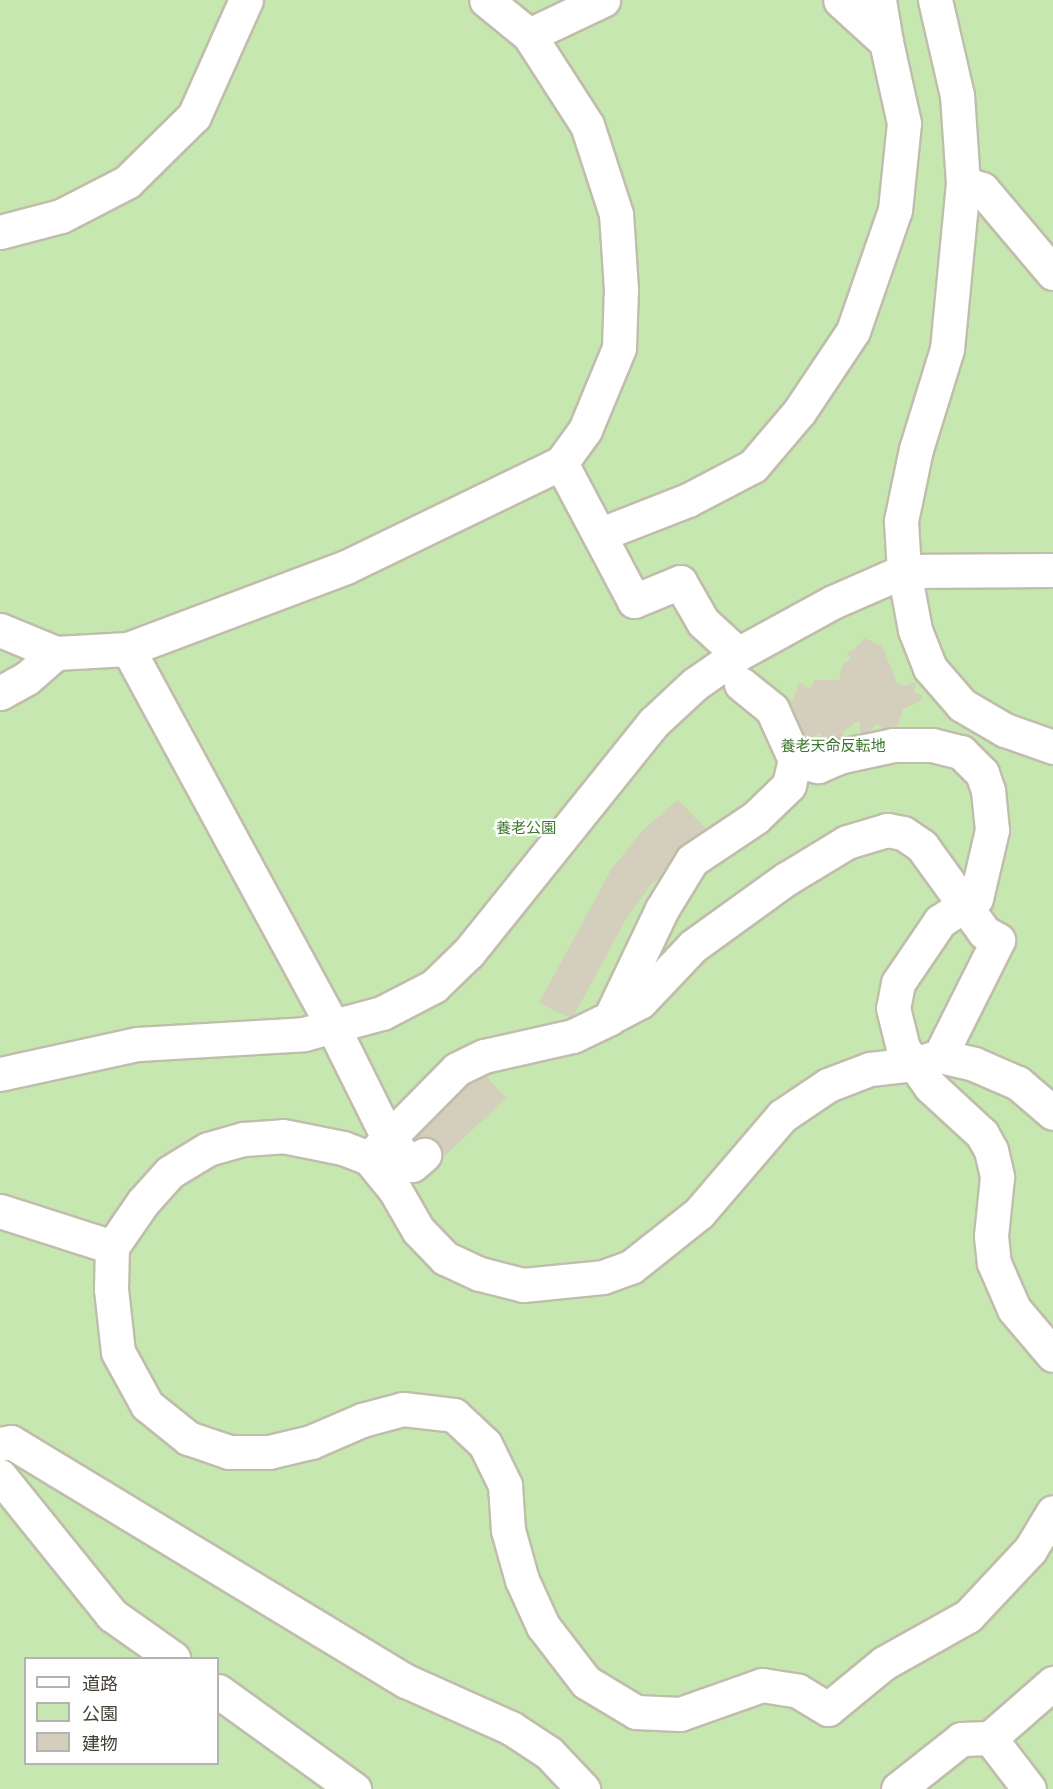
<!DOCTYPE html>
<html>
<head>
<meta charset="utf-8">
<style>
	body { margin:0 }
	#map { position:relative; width:1053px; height:1789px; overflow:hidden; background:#f3f1e6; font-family:Rubik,"Noto Sans JP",sans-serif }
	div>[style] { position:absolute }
	.green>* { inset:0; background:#c6e7b0 }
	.building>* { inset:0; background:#d4cebc; transform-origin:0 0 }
	.roads { filter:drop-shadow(2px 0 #c1bdac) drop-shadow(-2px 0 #c1bdac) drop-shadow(0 2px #c1bdac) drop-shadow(0 -2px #c1bdac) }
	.minor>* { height:33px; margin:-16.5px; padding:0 16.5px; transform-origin:16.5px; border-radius:16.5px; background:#fff }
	span { translate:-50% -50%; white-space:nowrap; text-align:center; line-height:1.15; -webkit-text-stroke:4.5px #fff; paint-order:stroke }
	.park-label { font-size:15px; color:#3c762a }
	.legend { position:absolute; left:24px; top:1657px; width:195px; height:108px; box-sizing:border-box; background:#fff; border:2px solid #b5b3af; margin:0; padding:8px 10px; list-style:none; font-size:18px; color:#464236 }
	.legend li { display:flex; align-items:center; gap:12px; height:30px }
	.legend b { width:30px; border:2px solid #b5b3af }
</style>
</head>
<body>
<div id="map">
	<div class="green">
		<i style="clip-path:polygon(evenodd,0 0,1053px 0,1053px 1789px,0 1789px,0 0,26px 1658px,218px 1658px,218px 1764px,26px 1764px,26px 1658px)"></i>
	</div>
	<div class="building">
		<i style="clip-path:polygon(864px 638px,882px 646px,897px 683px,904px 686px,916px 682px,914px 692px,923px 696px,919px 702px,903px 709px,896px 729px,884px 731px,877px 723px,867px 735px,860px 732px,860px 721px,856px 722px,843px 732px,843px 738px,831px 738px,831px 744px,820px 742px,821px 733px,813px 737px,802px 734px,790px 714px,791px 708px,784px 701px,793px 700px,799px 682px,810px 689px,815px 680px,839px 680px,843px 664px,851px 659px,847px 652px,855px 649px)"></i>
		<i style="clip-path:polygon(678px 800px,709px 832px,650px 886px,625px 921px,572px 1019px,539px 1003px,611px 870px,641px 832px)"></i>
		<i style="left:479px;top:1069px;width:40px;height:98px;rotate:47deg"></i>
	</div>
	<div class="roads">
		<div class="minor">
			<i style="left:879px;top:0;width:43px;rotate:80.5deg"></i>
			<i style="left:935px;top:0;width:98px;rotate:77deg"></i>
			<i style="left:957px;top:95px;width:88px;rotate:86.1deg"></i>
			<i style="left:963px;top:183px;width:167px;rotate:95.5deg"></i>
			<i style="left:947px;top:349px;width:105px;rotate:107.2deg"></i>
			<i style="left:916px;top:449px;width:74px;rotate:101.8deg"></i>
			<i style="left:901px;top:521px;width:50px;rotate:86.6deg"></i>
			<i style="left:904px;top:571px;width:60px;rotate:79.4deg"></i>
			<i style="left:915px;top:630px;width:41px;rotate:68.5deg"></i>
			<i style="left:930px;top:668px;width:49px;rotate:49.1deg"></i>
			<i style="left:962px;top:705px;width:50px;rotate:30.2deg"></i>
			<i style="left:1005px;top:730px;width:51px;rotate:19.5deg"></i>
			<i style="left:529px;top:35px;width:82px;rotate:-25.3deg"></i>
			<i style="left:963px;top:183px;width:20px;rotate:18deg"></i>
			<i style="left:982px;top:189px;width:110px;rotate:49.8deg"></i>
			<i style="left:0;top:232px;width:63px;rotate:-14.7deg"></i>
			<i style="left:61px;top:216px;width:74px;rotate:-27.3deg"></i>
			<i style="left:127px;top:182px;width:94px;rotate:-44.6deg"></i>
			<i style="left:194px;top:116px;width:127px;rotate:-65.9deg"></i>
			<i style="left:561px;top:463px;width:156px;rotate:62.1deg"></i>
			<i style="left:634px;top:601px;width:50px;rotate:-22.4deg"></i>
			<i style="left:680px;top:582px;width:46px;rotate:60.1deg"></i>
			<i style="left:703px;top:622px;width:47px;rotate:42.4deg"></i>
			<i style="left:601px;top:534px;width:93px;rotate:-21.3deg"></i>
			<i style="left:688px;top:500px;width:73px;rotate:-27.6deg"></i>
			<i style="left:753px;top:466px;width:71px;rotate:-49.6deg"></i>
			<i style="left:799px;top:412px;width:97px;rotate:-56.3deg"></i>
			<i style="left:853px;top:331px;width:128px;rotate:-70.9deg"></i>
			<i style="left:895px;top:210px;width:87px;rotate:-84.1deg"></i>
			<i style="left:904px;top:123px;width:83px;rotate:-102.5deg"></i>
			<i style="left:886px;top:42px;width:62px;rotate:-137.6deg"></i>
			<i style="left:0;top:630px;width:61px;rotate:22.3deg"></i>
			<i style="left:56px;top:653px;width:72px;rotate:-3.2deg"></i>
			<i style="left:128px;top:649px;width:233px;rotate:-20.6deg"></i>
			<i style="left:346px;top:567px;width:239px;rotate:-25.8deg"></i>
			<i style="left:561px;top:463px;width:41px;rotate:-54deg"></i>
			<i style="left:585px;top:430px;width:89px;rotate:-67.5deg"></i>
			<i style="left:619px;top:348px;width:59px;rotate:-88.1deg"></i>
			<i style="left:621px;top:289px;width:75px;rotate:-93.8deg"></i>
			<i style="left:616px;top:214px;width:94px;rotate:-108deg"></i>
			<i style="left:587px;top:125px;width:107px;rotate:-122.8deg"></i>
			<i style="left:529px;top:35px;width:55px;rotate:-140.9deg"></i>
			<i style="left:128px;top:649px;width:432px;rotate:61.5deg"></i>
			<i style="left:334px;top:1029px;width:122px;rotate:63.6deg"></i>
			<i style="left:388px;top:1138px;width:36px;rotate:48deg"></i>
			<i style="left:412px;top:1165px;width:16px;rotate:-40deg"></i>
			<i style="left:741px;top:684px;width:40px;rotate:39deg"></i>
			<i style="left:772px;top:709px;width:56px;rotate:65.7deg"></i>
			<i style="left:795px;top:760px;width:24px;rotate:15deg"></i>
			<i style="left:818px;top:766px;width:26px;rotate:-23deg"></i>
			<i style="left:842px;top:756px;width:52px;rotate:-12.2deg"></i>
			<i style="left:893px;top:745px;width:39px"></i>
			<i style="left:932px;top:745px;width:30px;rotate:14deg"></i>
			<i style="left:961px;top:752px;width:30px;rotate:45deg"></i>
			<i style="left:982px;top:773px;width:18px;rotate:71deg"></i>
			<i style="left:988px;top:790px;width:40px;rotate:84.3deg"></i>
			<i style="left:992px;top:830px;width:70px;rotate:103.2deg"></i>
			<i style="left:976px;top:898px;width:43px;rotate:147.4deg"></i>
			<i style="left:940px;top:921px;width:75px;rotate:124.1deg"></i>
			<i style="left:898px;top:983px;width:25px;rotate:101deg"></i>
			<i style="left:893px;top:1008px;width:41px;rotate:76deg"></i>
			<i style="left:903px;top:1048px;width:47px;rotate:54.6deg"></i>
			<i style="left:930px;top:1086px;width:71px;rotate:42.7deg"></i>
			<i style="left:982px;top:1134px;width:18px;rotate:61deg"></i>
			<i style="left:991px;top:1150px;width:28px;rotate:77deg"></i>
			<i style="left:997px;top:1177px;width:59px;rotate:95.8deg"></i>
			<i style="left:991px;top:1236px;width:27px;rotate:84deg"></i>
			<i style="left:994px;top:1263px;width:50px;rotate:66.5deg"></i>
			<i style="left:1014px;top:1309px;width:60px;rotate:49.7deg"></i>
			<i style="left:0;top:693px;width:31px;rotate:-29deg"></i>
			<i style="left:27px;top:678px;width:38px;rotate:-41deg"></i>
			<i style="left:617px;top:1014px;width:26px;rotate:-28deg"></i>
			<i style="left:640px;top:1002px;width:77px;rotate:-46.6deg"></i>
			<i style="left:693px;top:946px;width:115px;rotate:-35.8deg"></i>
			<i style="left:786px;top:879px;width:71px;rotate:-31.2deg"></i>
			<i style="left:847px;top:842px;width:42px;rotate:-16.7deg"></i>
			<i style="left:887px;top:830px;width:16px;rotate:11deg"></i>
			<i style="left:903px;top:833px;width:23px;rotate:34deg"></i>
			<i style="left:922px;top:846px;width:106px;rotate:54.2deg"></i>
			<i style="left:984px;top:932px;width:16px;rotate:30deg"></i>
			<i style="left:998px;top:940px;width:130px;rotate:116.6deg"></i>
			<i style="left:0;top:1074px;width:141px;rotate:-12.3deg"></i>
			<i style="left:138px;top:1044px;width:166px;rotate:-3.4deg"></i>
			<i style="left:304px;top:1034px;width:81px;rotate:-15.1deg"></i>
			<i style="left:382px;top:1013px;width:59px;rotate:-27.4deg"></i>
			<i style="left:434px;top:986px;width:49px;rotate:-44.2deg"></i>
			<i style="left:469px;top:952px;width:294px;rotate:-51.2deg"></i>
			<i style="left:653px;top:723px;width:57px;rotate:-42.9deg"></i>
			<i style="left:695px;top:684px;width:52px;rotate:-34.9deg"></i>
			<i style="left:738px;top:654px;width:108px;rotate:-28.7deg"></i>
			<i style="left:833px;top:602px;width:77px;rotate:-23.6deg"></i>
			<i style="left:904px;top:571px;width:149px;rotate:-0.4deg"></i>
			<i style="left:369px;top:1158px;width:41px;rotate:50.9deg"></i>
			<i style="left:395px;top:1190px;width:46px;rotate:60.1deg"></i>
			<i style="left:418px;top:1230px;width:39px;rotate:46deg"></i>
			<i style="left:445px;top:1258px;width:38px;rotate:25deg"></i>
			<i style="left:480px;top:1274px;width:44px;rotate:14.3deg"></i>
			<i style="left:523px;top:1285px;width:80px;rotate:-5.7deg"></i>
			<i style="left:603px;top:1277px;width:30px;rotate:-20deg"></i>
			<i style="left:631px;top:1267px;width:87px;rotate:-38.5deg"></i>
			<i style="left:699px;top:1213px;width:128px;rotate:-49.4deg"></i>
			<i style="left:782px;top:1116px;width:55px;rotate:-34deg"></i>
			<i style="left:828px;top:1085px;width:45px;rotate:-20.9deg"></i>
			<i style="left:870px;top:1069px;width:44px;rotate:-6.5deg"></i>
			<i style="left:914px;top:1064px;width:27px;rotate:-17deg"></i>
			<i style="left:940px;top:1056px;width:35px;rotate:13deg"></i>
			<i style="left:974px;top:1064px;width:48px;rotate:23.4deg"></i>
			<i style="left:1018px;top:1083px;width:46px;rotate:40.6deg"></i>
			<i style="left:0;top:1211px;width:118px;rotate:17.8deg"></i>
			<i style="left:112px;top:1247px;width:55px;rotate:-55.4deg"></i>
			<i style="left:143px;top:1202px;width:40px;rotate:-48deg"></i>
			<i style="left:170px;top:1172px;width:44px;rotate:-31.2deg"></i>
			<i style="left:208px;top:1149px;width:37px;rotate:-16deg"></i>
			<i style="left:244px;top:1139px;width:39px;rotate:-4deg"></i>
			<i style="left:283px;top:1136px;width:61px;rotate:11.3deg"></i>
			<i style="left:343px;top:1148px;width:28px;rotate:21deg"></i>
			<i style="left:369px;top:1158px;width:125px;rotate:-45.3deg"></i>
			<i style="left:457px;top:1069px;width:30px;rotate:-26deg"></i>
			<i style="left:484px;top:1056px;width:91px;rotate:-12.7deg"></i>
			<i style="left:573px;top:1036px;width:41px;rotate:-25.9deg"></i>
			<i style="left:610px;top:1018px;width:121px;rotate:-64.5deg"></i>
			<i style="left:662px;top:909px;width:57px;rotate:-58.5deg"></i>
			<i style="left:692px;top:860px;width:76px;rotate:-33.7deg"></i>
			<i style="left:755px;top:818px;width:47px;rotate:-44.1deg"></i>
			<i style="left:789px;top:785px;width:26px;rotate:-77deg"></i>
			<i style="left:112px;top:1247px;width:42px;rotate:91.4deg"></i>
			<i style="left:111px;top:1289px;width:63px;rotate:83.7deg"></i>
			<i style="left:118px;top:1352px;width:60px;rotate:61.3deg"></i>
			<i style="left:147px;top:1405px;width:53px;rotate:38.8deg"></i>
			<i style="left:188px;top:1438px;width:43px;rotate:18.9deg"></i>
			<i style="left:229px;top:1452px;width:40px"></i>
			<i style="left:269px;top:1452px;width:43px;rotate:-13.4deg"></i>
			<i style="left:311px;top:1442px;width:56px;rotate:-23.3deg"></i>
			<i style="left:362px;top:1420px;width:42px;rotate:-15deg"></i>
			<i style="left:403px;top:1409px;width:51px;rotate:6.7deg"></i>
			<i style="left:454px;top:1415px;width:42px;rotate:43.1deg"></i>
			<i style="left:485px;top:1444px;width:46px;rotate:64deg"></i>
			<i style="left:505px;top:1485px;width:45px;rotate:86.2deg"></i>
			<i style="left:508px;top:1530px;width:52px;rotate:74.4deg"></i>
			<i style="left:522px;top:1580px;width:51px;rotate:65.5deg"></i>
			<i style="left:543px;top:1626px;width:71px;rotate:52.5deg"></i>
			<i style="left:586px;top:1682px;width:58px;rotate:31deg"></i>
			<i style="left:636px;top:1712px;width:44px;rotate:2.6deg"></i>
			<i style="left:680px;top:1714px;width:87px;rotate:-19.5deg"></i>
			<i style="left:762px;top:1685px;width:36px;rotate:9deg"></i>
			<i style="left:798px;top:1691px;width:35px;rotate:31deg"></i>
			<i style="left:828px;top:1709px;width:72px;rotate:-39.4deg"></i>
			<i style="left:884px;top:1663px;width:96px;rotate:-29.2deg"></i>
			<i style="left:968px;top:1616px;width:91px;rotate:-46.8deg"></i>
			<i style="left:1030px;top:1550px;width:44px;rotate:-58.8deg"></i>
			<i style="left:0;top:1444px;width:11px;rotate:-10deg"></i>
			<i style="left:11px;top:1442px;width:462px;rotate:31.2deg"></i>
			<i style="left:406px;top:1681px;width:115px;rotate:24.1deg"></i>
			<i style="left:511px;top:1728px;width:45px;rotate:33.3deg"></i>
			<i style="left:549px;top:1753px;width:50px;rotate:46.6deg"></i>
			<i style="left:0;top:1476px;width:179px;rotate:51.1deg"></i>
			<i style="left:112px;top:1615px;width:75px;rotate:35.2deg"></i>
			<i style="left:218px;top:1691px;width:168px;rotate:35.8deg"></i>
			<i style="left:990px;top:1738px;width:64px;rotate:52.6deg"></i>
			<i style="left:898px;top:1789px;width:80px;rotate:-38.4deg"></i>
			<i style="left:961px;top:1739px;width:29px;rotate:-2deg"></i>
			<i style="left:990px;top:1738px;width:84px;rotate:-41.1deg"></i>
		</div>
	</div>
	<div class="park-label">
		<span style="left:833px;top:747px">養老天命反転地</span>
		<span style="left:526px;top:829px">養老公園</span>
	</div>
	<ul class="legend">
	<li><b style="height:8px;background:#fff"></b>道路</li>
	<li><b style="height:16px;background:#c6e7b0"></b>公園</li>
	<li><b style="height:16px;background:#d4cebc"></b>建物</li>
	</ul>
</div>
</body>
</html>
